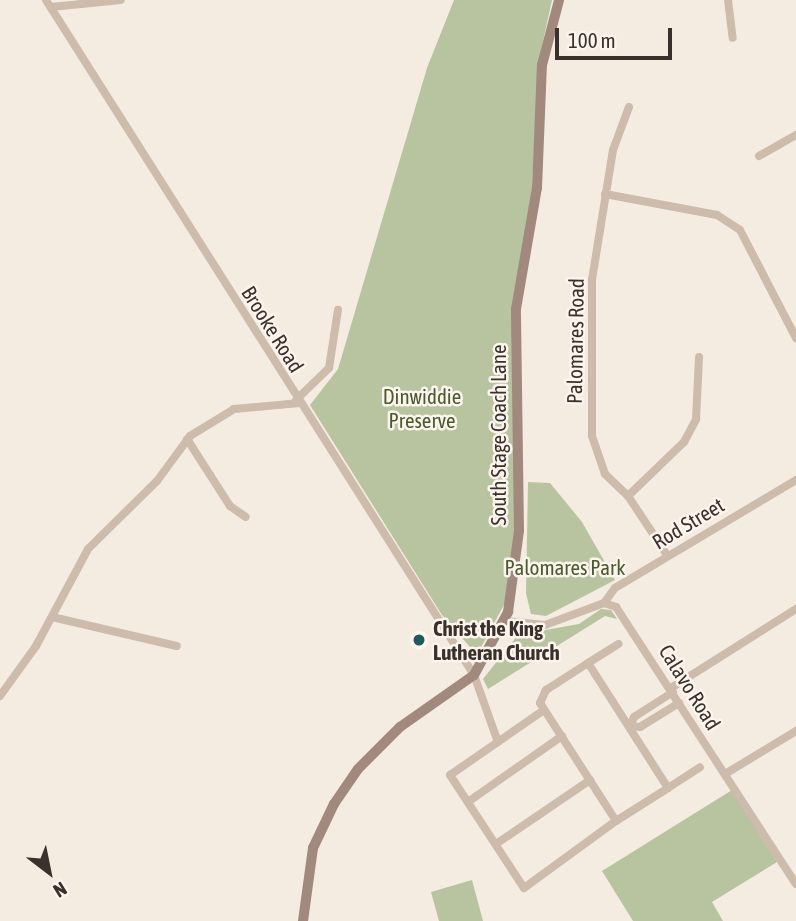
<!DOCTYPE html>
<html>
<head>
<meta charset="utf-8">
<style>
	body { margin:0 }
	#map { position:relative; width:796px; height:921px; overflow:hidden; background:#f4ebe1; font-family:"Asap Condensed",sans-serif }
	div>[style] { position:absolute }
	.green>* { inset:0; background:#b8c4a0 }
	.street>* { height:8px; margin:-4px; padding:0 4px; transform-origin:4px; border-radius:4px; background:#cdbbac }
	.secondary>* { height:10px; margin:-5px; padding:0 5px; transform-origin:5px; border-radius:5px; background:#a18a7d }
	.dots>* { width:19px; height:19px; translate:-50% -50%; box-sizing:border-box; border:4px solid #fbf5ee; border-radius:50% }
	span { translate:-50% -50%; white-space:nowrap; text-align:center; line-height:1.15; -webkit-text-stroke:5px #fbf5ee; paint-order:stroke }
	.street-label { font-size:21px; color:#3b302b }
	.park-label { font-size:21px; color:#4a5a2e }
	.poi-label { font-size:21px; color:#3b302b; font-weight:700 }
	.left { translate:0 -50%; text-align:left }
	.north { position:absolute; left:14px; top:837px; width:70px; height:70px; -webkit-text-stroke:5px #fbf5ee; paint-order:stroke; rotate:148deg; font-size:19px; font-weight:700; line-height:28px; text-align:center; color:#3b302b }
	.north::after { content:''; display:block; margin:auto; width:24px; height:32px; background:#3b302b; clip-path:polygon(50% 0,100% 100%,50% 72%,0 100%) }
	.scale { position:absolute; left:555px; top:28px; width:117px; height:32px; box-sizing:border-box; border:4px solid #3b302b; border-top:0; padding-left:9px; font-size:21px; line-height:24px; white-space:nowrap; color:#3b302b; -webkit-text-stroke:5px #fbf5ee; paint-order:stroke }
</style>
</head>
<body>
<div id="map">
	<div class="green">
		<i style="clip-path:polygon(454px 0,552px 0,538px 64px,532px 189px,514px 316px,516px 518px,507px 599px,477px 655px,442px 615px,310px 405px,338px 369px,427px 68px)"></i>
		<i style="clip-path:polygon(528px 482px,550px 483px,582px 522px,615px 580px,546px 616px,531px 614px,526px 593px)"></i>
		<i style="clip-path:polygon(601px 609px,611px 610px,617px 619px,605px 616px,488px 689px,483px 679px,518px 635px,579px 624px)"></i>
		<i style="clip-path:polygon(732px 790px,777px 862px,712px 902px,723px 921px,633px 921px,602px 871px)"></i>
		<i style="clip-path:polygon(472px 880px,483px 921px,439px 921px,431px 892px)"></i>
	</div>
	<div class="street">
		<i style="left:46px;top:0;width:799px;rotate:57.62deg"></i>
		<i style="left:474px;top:675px;width:71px;rotate:70.3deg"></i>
		<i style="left:728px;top:0;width:38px;rotate:83deg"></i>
		<i style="left:51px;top:7px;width:70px;rotate:-5.7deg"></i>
		<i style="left:629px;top:107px;width:46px;rotate:110.4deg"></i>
		<i style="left:613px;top:150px;width:132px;rotate:99.2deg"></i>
		<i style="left:592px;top:280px;width:156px;rotate:90deg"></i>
		<i style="left:592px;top:436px;width:40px;rotate:71.1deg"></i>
		<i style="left:605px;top:474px;width:32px;rotate:44deg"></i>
		<i style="left:628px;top:496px;width:71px;rotate:56.5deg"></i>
		<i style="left:759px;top:156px;width:43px;rotate:-29.6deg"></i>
		<i style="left:605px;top:194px;width:114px;rotate:10.6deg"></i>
		<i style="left:717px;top:215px;width:27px;rotate:33deg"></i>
		<i style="left:740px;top:230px;width:122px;rotate:62.6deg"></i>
		<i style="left:296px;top:400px;width:46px;rotate:-44.1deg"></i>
		<i style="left:329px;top:368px;width:59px;rotate:-81.2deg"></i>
		<i style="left:187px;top:439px;width:80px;rotate:57.3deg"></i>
		<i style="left:230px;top:506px;width:19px;rotate:35deg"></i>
		<i style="left:628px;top:496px;width:78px;rotate:-44deg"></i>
		<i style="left:684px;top:442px;width:26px;rotate:-62deg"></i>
		<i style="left:696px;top:419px;width:62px;rotate:-87.2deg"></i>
		<i style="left:604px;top:603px;width:19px;rotate:-54deg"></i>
		<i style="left:615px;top:588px;width:211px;rotate:-30.8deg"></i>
		<i style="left:52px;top:617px;width:128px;rotate:13.1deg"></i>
		<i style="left:505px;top:621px;width:40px;rotate:5.7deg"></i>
		<i style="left:545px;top:625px;width:63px;rotate:-20.4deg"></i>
		<i style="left:604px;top:603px;width:13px;rotate:18deg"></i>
		<i style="left:616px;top:607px;width:330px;rotate:57deg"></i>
		<i style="left:588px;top:663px;width:36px;rotate:-32deg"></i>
		<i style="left:671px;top:688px;width:148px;rotate:-32.3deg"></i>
		<i style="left:673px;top:692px;width:46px;rotate:147.3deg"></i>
		<i style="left:634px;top:717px;width:10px;rotate:114deg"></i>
		<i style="left:630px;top:726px;width:10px;rotate:6deg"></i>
		<i style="left:640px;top:727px;width:46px;rotate:-31.6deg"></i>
		<i style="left:0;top:696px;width:62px;rotate:-54.2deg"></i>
		<i style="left:36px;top:646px;width:110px;rotate:-61.8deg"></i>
		<i style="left:88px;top:549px;width:97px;rotate:-44.6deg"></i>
		<i style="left:157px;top:481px;width:56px;rotate:-53.7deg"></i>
		<i style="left:190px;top:436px;width:52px;rotate:-31.5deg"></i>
		<i style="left:234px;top:409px;width:66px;rotate:-5.2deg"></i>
		<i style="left:544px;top:710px;width:114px;rotate:145.3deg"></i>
		<i style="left:450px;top:775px;width:135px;rotate:56.8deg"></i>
		<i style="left:524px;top:888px;width:114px;rotate:-36.1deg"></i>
		<i style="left:725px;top:774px;width:83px;rotate:-31.2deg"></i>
		<i style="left:668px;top:788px;width:148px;rotate:-122.6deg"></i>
		<i style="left:588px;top:663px;width:50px;rotate:147.3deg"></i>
		<i style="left:546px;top:690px;width:14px;rotate:115deg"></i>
		<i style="left:540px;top:703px;width:140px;rotate:57.2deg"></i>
		<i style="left:616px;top:821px;width:62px;rotate:-32.4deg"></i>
		<i style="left:668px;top:788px;width:38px;rotate:-33deg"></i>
		<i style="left:468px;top:802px;width:115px;rotate:-35.1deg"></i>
		<i style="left:496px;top:844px;width:114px;rotate:-34.2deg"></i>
	</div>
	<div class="secondary">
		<i style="left:303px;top:921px;width:74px;rotate:-82.2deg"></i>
		<i style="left:313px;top:848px;width:49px;rotate:-64.5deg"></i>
		<i style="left:334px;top:804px;width:42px;rotate:-55.6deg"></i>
		<i style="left:358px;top:769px;width:59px;rotate:-45deg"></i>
		<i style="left:400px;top:727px;width:90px;rotate:-35.1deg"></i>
		<i style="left:474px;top:675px;width:72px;rotate:-61.6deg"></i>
		<i style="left:508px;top:612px;width:82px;rotate:-82.3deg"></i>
		<i style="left:519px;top:531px;width:222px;rotate:-90.8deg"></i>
		<i style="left:516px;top:309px;width:123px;rotate:-80.2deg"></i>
		<i style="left:537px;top:188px;width:123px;rotate:-87.7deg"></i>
		<i style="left:542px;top:65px;width:67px;rotate:-75.3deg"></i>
	</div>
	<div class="dots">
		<i style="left:419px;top:640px;background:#1f5a5e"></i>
	</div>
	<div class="street-label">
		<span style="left:273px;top:329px;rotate:58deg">Brooke Road</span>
		<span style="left:575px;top:341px;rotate:-89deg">Palomares Road</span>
		<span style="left:498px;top:435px;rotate:-90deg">South Stage Coach Lane</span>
		<span style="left:688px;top:523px;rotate:-31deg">Rod Street</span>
		<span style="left:690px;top:687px;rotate:58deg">Calavo Road</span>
	</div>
	<div class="park-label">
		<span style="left:422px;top:408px">Dinwiddie<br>Preserve</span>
		<span style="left:565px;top:567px">Palomares Park</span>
	</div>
	<div class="poi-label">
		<span class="left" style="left:433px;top:640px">Christ the King<br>Lutheran Church</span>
	</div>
	<div class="north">N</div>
	<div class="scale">100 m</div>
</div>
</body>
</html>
